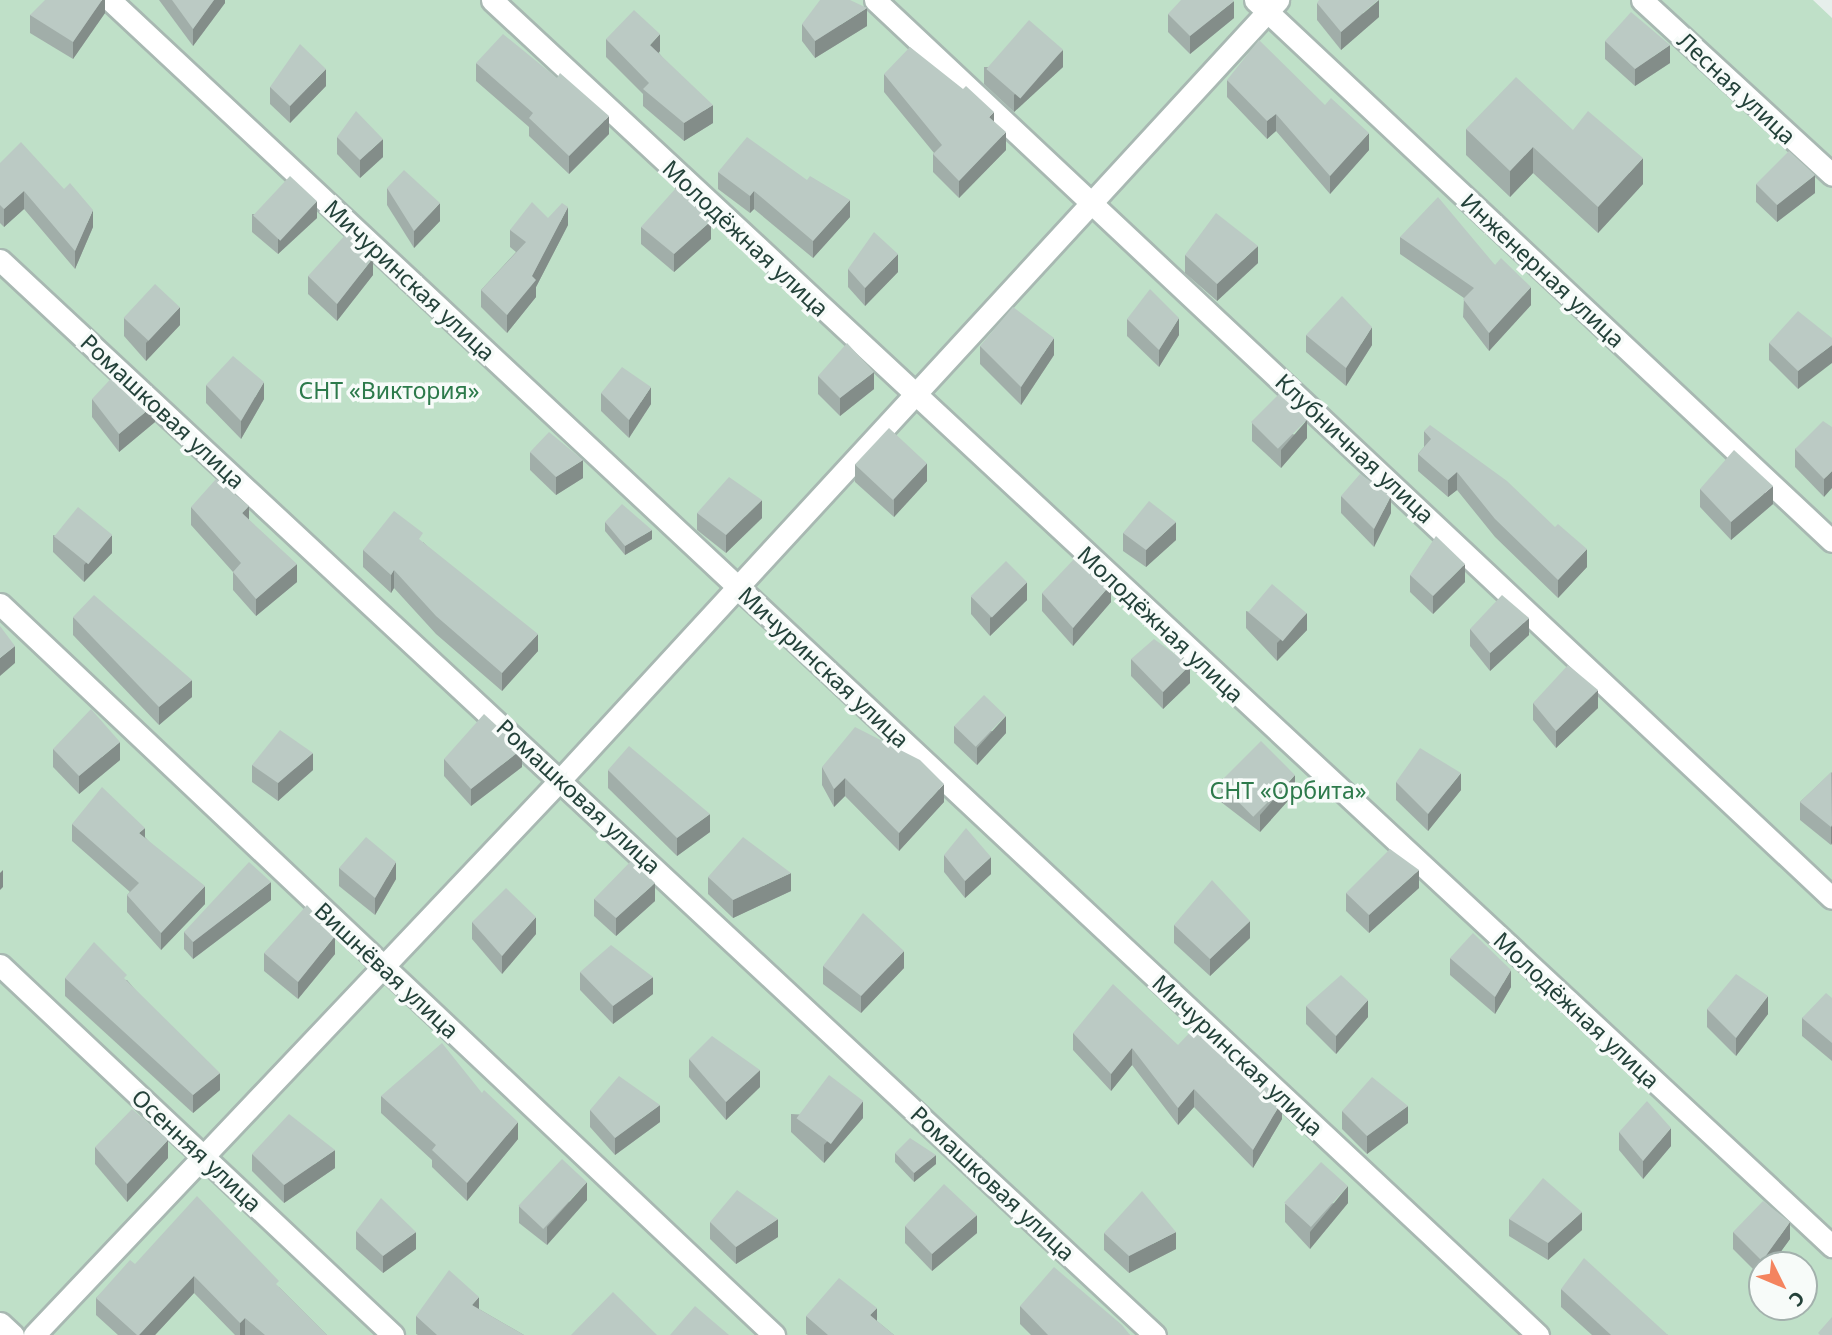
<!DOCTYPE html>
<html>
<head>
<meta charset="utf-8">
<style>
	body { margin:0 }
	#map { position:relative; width:1832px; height:1335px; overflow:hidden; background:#e6efeb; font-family:"Noto Sans",sans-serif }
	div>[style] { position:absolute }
	.green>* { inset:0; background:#bfe0c8 }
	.roads { filter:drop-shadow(2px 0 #a8b8b2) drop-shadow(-2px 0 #a8b8b2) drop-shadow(0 2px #a8b8b2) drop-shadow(0 -2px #a8b8b2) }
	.minor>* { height:21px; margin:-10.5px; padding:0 10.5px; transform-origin:10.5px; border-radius:10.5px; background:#fff }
	.wall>* { inset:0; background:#a1aea9 }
	.shaded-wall>* { inset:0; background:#838d89 }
	.building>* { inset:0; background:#bbcac4; transform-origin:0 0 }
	span { translate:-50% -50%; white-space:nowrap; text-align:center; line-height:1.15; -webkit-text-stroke:7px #f7fbf9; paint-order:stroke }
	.street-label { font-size:23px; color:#24423a }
	.park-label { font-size:23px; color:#2d7a4b }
	.north { position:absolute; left:1748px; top:1251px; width:70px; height:70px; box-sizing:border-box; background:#f7fbf9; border:2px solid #a3b1ad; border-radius:50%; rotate:133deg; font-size:19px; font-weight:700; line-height:28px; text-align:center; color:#24423a }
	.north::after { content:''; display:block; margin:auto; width:24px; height:32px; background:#f4845f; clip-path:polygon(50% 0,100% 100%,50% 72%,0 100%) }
</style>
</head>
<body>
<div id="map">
	<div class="green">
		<i style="clip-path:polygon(evenodd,0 0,1813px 0,1832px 18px,1832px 1335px,0 1335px,0 0,1762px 1265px,1804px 1265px,1804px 1307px,1762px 1307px,1762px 1265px)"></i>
	</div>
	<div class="roads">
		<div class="minor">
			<i style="left:110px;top:0;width:1955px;rotate:43.07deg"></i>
			<i style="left:492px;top:0;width:1830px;rotate:42.92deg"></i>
			<i style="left:875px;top:0;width:1312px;rotate:43.18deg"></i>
			<i style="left:1255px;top:0;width:791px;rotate:43.16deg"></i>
			<i style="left:1642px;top:0;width:258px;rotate:42.6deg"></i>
			<i style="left:0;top:260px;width:1578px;rotate:42.95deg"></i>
			<i style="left:0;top:604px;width:1065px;rotate:43.36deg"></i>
			<i style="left:0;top:965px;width:540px;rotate:43.27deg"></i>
			<i style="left:0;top:1323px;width:18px;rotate:43deg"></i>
			<i style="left:34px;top:1335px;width:766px;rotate:-46.53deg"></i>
			<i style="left:561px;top:779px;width:1059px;rotate:-47.37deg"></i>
		</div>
	</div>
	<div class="wall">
		<i style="clip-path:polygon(105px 0,105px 13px,73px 59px,30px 33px,30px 15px)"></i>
		<i style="clip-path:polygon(159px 0,225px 0,225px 3px,193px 46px)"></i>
		<i style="clip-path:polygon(1317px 3px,1379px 17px,1341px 50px,1317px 20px)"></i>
		<i style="clip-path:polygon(1168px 14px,1234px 18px,1190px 54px,1168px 32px)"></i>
		<i style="clip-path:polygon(802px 24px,867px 26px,815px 58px,802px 41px)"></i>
		<i style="clip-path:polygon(606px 39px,660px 51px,659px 53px,713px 123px,684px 141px,643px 106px,643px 94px,606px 57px)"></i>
		<i style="clip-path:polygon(1605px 41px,1670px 63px,1635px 86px,1605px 59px)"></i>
		<i style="clip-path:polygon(476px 63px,609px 134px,569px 174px,529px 136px,529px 127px,476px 81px)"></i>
		<i style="clip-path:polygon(984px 67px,1063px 67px,1014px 112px,984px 84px)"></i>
		<i style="clip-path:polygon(884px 74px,994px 122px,1006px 150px,959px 198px,933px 172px,933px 154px,934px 153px,884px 92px)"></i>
		<i style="clip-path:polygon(1227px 80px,1369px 150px,1330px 194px,1276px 131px,1267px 139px,1227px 97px)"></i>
		<i style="clip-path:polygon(326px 86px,290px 123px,270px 104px,270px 87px)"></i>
		<i style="clip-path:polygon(1466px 129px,1573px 130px,1643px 184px,1598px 233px,1533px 173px,1510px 197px,1466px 155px)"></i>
		<i style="clip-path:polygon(337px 137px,383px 157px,360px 178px,337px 154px)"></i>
		<i style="clip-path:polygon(0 163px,93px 227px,75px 269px,24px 209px,4px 227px,0 223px)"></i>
		<i style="clip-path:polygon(718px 172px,850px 217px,813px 258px,754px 209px,750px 213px,718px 189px)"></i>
		<i style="clip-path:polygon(1756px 184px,1815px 193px,1777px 222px,1756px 202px)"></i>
		<i style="clip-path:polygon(387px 188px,440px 221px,414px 248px,387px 205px)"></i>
		<i style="clip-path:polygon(252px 214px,317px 218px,278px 254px,252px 232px)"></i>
		<i style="clip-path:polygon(548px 218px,568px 225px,536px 287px,536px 297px,507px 333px,481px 307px,481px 290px,516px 252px,510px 247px,510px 230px)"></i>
		<i style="clip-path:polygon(641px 227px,711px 239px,674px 272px,641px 244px)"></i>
		<i style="clip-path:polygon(1400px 237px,1495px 265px,1531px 305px,1489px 351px,1463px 317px,1464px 298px,1400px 254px)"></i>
		<i style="clip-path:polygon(1185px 255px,1258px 263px,1217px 301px,1185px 273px)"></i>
		<i style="clip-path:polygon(848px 269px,898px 272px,865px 306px,848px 287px)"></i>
		<i style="clip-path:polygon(373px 275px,337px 321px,308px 294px,308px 276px)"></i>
		<i style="clip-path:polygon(124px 318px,180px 325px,146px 361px,124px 336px)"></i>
		<i style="clip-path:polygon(1127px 319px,1179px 335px,1159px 367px,1127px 336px)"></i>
		<i style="clip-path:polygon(1306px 335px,1372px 345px,1346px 386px,1306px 352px)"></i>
		<i style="clip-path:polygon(1832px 338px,1798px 389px,1769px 360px,1769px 343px)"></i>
		<i style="clip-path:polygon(980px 346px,1054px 355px,1021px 405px,980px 364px)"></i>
		<i style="clip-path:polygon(818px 376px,874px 389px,840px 416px,818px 394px)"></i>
		<i style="clip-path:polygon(206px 385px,264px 399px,241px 439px,206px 403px)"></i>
		<i style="clip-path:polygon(601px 393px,651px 404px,629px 438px,601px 411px)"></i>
		<i style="clip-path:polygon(92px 399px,155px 422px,119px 452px,92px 417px)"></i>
		<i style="clip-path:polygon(1252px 423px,1307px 438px,1281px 468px,1252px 441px)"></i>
		<i style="clip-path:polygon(1832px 427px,1824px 497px,1795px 467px,1795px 449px)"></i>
		<i style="clip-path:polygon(1424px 431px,1587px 567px,1558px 598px,1495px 537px,1457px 490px,1448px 497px,1418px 471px,1418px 454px,1424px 447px)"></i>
		<i style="clip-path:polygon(530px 452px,583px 478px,556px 495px,530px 470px)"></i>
		<i style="clip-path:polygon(855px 464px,927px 481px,894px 517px,855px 482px)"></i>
		<i style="clip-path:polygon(1700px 489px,1773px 504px,1731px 540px,1700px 507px)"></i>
		<i style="clip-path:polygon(1341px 496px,1391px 513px,1374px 547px,1341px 513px)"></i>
		<i style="clip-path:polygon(191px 507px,249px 520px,297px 582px,256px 616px,233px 590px,233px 572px,191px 525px)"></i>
		<i style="clip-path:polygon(697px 513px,762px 518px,726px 553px,697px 530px)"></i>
		<i style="clip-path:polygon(605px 522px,652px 539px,625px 555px,605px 531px)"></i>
		<i style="clip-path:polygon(1123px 533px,1176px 540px,1146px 567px,1123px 551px)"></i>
		<i style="clip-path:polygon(53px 535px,112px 553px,84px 582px,53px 552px)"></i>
		<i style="clip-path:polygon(423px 542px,538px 651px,502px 691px,436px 634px,394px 588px,391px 593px,363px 567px,363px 550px)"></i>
		<i style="clip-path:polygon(1410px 575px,1465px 582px,1433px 614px,1410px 592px)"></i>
		<i style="clip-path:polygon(1042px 593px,1111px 602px,1073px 646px,1042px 611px)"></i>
		<i style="clip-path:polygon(971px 597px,1027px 600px,990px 636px,971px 614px)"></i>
		<i style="clip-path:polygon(1246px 611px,1307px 630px,1277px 661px,1246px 628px)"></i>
		<i style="clip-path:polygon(73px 617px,192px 697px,159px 725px,73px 635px)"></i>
		<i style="clip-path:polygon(1470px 629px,1529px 635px,1490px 671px,1470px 646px)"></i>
		<i style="clip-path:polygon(1131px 659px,1190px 683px,1163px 709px,1131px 676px)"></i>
		<i style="clip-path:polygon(1533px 703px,1598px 708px,1556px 748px,1533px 720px)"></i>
		<i style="clip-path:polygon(954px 726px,1006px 733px,977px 765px,954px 743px)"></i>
		<i style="clip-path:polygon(53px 749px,120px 760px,79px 794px,53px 767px)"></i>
		<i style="clip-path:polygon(444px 759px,522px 767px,471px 806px,444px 776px)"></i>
		<i style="clip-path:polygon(252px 765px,313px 770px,278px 801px,252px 782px)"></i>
		<i style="clip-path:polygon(822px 767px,944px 802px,899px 851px,845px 796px,834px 807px,822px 785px)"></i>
		<i style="clip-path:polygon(608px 770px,710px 832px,677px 856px,608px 788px)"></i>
		<i style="clip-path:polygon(1832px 772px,1832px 843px,1831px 845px,1800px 820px,1800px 802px)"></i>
		<i style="clip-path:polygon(1396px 782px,1461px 790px,1428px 831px,1396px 800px)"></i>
		<i style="clip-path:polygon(1221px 784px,1295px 793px,1260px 832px,1221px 802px)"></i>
		<i style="clip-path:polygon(72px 824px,145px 837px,205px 904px,161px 950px,127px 912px,127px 895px,130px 892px,72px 841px)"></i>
		<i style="clip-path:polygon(944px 855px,991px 874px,965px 898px,944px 872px)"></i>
		<i style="clip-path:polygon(339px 868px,396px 879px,375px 915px,339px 886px)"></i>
		<i style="clip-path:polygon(708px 877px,791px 891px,733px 918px,708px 894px)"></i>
		<i style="clip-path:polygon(1419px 888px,1369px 933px,1346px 911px,1346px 893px)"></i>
		<i style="clip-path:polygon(594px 899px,655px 901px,616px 936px,594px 916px)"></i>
		<i style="clip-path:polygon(271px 900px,193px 959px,184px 949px,184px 932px)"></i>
		<i style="clip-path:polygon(472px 922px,536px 934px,502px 974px,472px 939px)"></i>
		<i style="clip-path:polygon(1174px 925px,1250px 938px,1210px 976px,1174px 943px)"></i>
		<i style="clip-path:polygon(264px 953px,335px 954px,298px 999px,264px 971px)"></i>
		<i style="clip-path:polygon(1450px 958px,1511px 987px,1495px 1014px,1450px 975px)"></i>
		<i style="clip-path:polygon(823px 966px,904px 968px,861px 1013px,823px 984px)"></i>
		<i style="clip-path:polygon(580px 972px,653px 994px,613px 1024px,580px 990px)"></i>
		<i style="clip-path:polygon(65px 978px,127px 980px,220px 1090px,193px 1113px,65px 996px)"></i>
		<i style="clip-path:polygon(1832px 998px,1832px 1061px,1802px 1036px,1802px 1018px)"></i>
		<i style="clip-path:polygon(1306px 1006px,1368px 1017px,1336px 1054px,1306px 1024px)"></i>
		<i style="clip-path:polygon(1707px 1009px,1768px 1014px,1736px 1056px,1707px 1027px)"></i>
		<i style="clip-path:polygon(1073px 1033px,1178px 1045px,1282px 1119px,1253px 1168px,1194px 1107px,1178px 1125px,1132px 1065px,1111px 1091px,1073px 1050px)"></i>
		<i style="clip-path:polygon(689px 1059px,760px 1087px,726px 1120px,689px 1077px)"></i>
		<i style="clip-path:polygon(381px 1096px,518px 1139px,467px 1201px,432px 1167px,432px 1160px,381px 1113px)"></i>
		<i style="clip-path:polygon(590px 1110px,660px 1122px,615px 1155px,590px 1127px)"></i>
		<i style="clip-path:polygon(1342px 1111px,1408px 1123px,1367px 1154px,1342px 1129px)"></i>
		<i style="clip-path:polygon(791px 1114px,863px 1118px,824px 1163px,791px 1132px)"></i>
		<i style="clip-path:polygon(1619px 1132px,1671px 1146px,1643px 1179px,1619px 1150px)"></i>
		<i style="clip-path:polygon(95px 1147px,168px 1158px,127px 1202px,95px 1164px)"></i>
		<i style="clip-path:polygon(895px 1153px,936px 1164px,914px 1182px,895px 1162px)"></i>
		<i style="clip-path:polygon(252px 1154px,335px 1168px,284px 1203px,252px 1171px)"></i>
		<i style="clip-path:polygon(587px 1200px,547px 1245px,519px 1223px,519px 1206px)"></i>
		<i style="clip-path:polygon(1348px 1203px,1310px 1249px,1285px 1222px,1285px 1204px)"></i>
		<i style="clip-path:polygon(1509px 1219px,1582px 1230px,1548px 1260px,1509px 1236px)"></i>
		<i style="clip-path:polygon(710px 1222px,778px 1237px,736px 1264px,710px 1239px)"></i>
		<i style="clip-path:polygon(905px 1226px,977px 1233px,932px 1271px,905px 1243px)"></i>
		<i style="clip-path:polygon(356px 1231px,416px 1249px,383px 1273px,356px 1249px)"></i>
		<i style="clip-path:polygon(1733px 1232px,1790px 1239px,1771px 1265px,1762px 1265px,1762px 1278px,1733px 1249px)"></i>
		<i style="clip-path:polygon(1104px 1233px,1176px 1249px,1129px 1273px,1104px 1250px)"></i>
		<i style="clip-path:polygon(135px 1264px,279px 1287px,327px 1335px,235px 1335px,194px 1293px,155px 1335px,118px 1335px,96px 1315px,96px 1298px)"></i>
		<i style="clip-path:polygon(1561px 1289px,1668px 1335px,1592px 1335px,1561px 1307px)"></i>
		<i style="clip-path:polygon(1020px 1306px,1130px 1335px,1031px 1335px,1020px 1324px)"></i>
		<i style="clip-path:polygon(479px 1309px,524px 1335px,418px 1335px,416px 1334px,416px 1316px)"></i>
		<i style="clip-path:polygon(806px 1316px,877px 1321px,894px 1335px,808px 1335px,806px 1334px)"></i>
	</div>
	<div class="shaded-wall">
		<i style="clip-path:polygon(102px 0,105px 0,105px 13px,73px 59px,73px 42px)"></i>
		<i style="clip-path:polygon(214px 0,225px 0,225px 3px,193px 46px,193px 29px)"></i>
		<i style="clip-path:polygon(1379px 0,1379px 17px,1341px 50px,1341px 32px)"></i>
		<i style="clip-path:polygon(1234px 1px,1234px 18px,1190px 54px,1190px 36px)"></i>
		<i style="clip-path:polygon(867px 8px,867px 26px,815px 58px,815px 41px)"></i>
		<i style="clip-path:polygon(660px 34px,660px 51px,650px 62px,650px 45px)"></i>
		<i style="clip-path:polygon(1670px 45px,1670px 63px,1635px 86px,1635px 69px)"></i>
		<i style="clip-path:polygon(1063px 50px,1063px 67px,1014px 112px,1014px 95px)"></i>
		<i style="clip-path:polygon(326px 69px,326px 86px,290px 123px,290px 106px)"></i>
		<i style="clip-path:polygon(713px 105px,713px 123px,684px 141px,684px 123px)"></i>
		<i style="clip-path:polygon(994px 112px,994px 130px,989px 117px)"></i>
		<i style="clip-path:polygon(1276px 114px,1276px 131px,1267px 139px,1267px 121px)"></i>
		<i style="clip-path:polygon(609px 116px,609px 134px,569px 174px,569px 156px)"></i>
		<i style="clip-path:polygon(1006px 132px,1006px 150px,959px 198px,959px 181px)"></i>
		<i style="clip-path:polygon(1369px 133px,1369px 150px,1330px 194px,1330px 176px)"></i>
		<i style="clip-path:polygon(383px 139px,383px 157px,360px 178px,360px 160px)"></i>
		<i style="clip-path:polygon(1533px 147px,1533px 173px,1510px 197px,1510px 171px)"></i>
		<i style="clip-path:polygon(1643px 158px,1643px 184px,1598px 233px,1598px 207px)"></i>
		<i style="clip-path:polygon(1815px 175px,1815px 193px,1777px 222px,1777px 205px)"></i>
		<i style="clip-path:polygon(24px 191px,24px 209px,4px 227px,4px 209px)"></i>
		<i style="clip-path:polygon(754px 191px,754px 209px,750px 213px,750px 196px)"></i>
		<i style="clip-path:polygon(850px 200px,850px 217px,813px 258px,813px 241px)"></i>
		<i style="clip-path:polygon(317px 201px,317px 218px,278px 254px,278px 237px)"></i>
		<i style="clip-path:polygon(440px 203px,440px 221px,414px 248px,414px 231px)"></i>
		<i style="clip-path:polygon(568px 207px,568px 225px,536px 287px,536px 297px,507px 333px,507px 315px,532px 276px)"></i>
		<i style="clip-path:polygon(93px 210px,93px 227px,75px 269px,75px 251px)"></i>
		<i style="clip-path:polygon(711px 221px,711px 239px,674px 272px,674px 254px)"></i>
		<i style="clip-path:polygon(1258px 246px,1258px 263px,1217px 301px,1217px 284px)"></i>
		<i style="clip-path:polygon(898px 254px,898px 272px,865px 306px,865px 288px)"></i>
		<i style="clip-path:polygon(373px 258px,373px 275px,337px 321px,337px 304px)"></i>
		<i style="clip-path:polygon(1531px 287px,1531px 305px,1489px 351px,1489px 333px)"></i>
		<i style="clip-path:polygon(180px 307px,180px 325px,146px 361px,146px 343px)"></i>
		<i style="clip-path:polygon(1179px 318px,1179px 335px,1159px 367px,1159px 350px)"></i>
		<i style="clip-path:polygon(1372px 327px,1372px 345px,1346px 386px,1346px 368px)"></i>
		<i style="clip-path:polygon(1054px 338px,1054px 355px,1021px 405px,1021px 387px)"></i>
		<i style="clip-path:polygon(1832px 345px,1832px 363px,1798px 389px,1798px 371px)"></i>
		<i style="clip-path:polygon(874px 372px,874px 389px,840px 416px,840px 398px)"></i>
		<i style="clip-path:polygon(264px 382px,264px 399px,241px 439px,241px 421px)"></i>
		<i style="clip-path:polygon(651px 387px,651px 404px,629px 438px,629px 420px)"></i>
		<i style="clip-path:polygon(155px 404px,155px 422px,119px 452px,119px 434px)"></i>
		<i style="clip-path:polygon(1307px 420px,1307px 438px,1281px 468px,1281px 450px)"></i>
		<i style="clip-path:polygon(583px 460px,583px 478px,556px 495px,556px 477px)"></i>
		<i style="clip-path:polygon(927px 463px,927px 481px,894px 517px,894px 499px)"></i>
		<i style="clip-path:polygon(1832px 471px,1832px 488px,1824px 497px,1824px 479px)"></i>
		<i style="clip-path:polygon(1457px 472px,1457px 490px,1448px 497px,1448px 480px)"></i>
		<i style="clip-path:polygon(1773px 486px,1773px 504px,1731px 540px,1731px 522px)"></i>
		<i style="clip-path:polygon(1391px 496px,1391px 513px,1374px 547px,1374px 529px)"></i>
		<i style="clip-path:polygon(762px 500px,762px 518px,726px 553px,726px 535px)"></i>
		<i style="clip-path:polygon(249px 506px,249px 523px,242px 513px)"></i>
		<i style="clip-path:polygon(1176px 522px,1176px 540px,1146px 567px,1146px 550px)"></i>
		<i style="clip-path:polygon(652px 530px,652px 539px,625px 555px,625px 546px)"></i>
		<i style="clip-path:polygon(112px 535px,112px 553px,84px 582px,84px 565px)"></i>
		<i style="clip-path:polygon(1587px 549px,1587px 567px,1558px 598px,1558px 580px)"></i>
		<i style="clip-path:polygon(297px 564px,297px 582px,256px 616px,256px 599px)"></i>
		<i style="clip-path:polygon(1465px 564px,1465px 582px,1433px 614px,1433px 596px)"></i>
		<i style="clip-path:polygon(394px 570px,394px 588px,391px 593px,391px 575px)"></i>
		<i style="clip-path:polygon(1027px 582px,1027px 600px,990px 636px,990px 618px)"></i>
		<i style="clip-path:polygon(1111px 584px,1111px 602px,1073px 646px,1073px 628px)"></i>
		<i style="clip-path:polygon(1307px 613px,1307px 630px,1277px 661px,1277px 643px)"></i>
		<i style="clip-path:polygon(1529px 618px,1529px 635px,1490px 671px,1490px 653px)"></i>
		<i style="clip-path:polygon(538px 634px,538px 651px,502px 691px,502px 673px)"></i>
		<i style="clip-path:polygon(15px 646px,15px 663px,0 676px,0 658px)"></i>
		<i style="clip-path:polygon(1190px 665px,1190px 683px,1163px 709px,1163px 692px)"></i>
		<i style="clip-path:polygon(192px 680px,192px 697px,159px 725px,159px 707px)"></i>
		<i style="clip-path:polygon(1598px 690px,1598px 708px,1556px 748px,1556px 731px)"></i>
		<i style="clip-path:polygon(1006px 716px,1006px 733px,977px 765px,977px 748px)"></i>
		<i style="clip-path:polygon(120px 742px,120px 760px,79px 794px,79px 776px)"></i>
		<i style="clip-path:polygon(522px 749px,522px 767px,471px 806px,471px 789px)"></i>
		<i style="clip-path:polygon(313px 753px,313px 770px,278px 801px,278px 783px)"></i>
		<i style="clip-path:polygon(1461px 773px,1461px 790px,1428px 831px,1428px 814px)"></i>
		<i style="clip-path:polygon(1295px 775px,1295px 793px,1260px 832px,1260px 815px)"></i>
		<i style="clip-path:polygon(845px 778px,845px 796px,834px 807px,834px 789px)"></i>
		<i style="clip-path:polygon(944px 784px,944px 802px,899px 851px,899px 833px)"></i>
		<i style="clip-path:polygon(710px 814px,710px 832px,677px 856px,677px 838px)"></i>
		<i style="clip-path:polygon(1832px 825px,1832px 843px,1831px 845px,1831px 827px)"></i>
		<i style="clip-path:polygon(145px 828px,145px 846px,139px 833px)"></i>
		<i style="clip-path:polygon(991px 857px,991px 874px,965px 898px,965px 881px)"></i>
		<i style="clip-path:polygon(396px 862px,396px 879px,375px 915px,375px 898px)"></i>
		<i style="clip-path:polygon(3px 870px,3px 887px,0 890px,0 873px)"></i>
		<i style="clip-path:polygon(1419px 870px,1419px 888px,1369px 933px,1369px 915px)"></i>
		<i style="clip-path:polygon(791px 873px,791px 891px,733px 918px,733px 900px)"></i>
		<i style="clip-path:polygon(271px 882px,271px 900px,193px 959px,193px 942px)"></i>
		<i style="clip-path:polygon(655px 883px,655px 901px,616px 936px,616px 918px)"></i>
		<i style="clip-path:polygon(205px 886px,205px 904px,161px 950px,161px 933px)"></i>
		<i style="clip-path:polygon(536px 917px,536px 934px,502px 974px,502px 956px)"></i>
		<i style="clip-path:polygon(1250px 921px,1250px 938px,1210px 976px,1210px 959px)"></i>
		<i style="clip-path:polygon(335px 936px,335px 954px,298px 999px,298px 982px)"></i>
		<i style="clip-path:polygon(904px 951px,904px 968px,861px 1013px,861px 996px)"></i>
		<i style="clip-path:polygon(1511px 970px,1511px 987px,1495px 1014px,1495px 997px)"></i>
		<i style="clip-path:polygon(653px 977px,653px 994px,613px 1024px,613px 1006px)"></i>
		<i style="clip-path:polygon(1768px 996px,1768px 1014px,1736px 1056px,1736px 1038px)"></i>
		<i style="clip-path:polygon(1368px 1000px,1368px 1017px,1336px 1054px,1336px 1036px)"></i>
		<i style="clip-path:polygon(1132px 1048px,1132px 1065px,1111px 1091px,1111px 1074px)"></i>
		<i style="clip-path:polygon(760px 1070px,760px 1087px,726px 1120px,726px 1102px)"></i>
		<i style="clip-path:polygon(220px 1073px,220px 1090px,193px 1113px,193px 1095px)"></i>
		<i style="clip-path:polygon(1194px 1089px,1194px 1107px,1178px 1125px,1178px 1108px)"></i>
		<i style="clip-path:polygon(863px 1101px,863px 1118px,824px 1163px,824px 1145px)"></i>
		<i style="clip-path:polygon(1282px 1101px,1282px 1119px,1253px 1168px,1253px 1150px)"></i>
		<i style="clip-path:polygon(660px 1105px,660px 1122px,615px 1155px,615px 1138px)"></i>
		<i style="clip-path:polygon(1408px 1106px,1408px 1123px,1367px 1154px,1367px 1136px)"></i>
		<i style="clip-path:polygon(518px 1122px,518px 1139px,467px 1201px,467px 1183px)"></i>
		<i style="clip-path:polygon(1671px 1128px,1671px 1146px,1643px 1179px,1643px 1161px)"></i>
		<i style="clip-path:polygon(168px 1140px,168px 1158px,127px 1202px,127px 1184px)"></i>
		<i style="clip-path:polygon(335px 1150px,335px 1168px,284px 1203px,284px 1185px)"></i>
		<i style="clip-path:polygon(936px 1155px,936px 1164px,914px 1182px,914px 1173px)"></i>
		<i style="clip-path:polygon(587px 1182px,587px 1200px,547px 1245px,547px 1227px)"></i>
		<i style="clip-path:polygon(1348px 1186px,1348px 1203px,1310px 1249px,1310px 1232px)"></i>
		<i style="clip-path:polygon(1582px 1212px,1582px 1230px,1548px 1260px,1548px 1243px)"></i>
		<i style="clip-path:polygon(977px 1215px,977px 1233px,932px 1271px,932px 1254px)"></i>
		<i style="clip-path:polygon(778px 1219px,778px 1237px,736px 1264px,736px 1247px)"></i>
		<i style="clip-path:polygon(1790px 1222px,1790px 1239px,1771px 1265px,1762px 1265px,1762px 1278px,1762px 1261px)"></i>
		<i style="clip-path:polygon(416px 1232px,416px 1249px,383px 1273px,383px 1256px)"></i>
		<i style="clip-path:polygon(1176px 1232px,1176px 1249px,1129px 1273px,1129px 1256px)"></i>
		<i style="clip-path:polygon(194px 1276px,194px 1293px,155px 1335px,139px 1335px)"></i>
		<i style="clip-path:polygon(479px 1297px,479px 1315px,472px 1305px)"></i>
		<i style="clip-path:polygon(877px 1308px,877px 1326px,870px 1315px)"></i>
		<i style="clip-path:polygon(245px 1318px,245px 1335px,240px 1335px,240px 1323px)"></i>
	</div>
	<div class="building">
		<i style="clip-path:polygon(45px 0,102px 0,73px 42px,30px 15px)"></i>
		<i style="clip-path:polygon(172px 0,214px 0,193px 29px)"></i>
		<i style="clip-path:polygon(820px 0,850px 0,867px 8px,815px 41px,802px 24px)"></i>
		<i style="clip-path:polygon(1181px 0,1233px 0,1234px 1px,1190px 36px,1168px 14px)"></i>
		<i style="clip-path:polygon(1319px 0,1378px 0,1341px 32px,1317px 3px)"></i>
		<i style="clip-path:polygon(634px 10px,660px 34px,650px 45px,713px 105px,684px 123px,643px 89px,649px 83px,606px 39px)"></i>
		<i style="clip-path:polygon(1631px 12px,1670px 45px,1635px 69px,1605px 41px)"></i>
		<i style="left:1029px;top:20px;width:45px;height:65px;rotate:41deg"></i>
		<i style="clip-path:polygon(503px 34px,557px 78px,560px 73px,609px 116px,569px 156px,529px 118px,533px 113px,476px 63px)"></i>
		<i style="clip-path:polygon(1259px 40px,1325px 105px,1331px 98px,1369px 133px,1330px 176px,1276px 114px,1267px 121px,1227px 80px)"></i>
		<i style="clip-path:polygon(300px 44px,326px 69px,290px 106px,270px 87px)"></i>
		<i style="clip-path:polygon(910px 47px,963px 89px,966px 86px,994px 112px,989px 117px,1006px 132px,959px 181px,933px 154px,942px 145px,884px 74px)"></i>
		<i style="clip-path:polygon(1516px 77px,1573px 130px,1588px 111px,1643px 158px,1598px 207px,1533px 147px,1510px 171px,1466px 129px)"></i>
		<i style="clip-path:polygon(356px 111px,383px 139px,360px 160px,337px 137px)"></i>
		<i style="clip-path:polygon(747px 137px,807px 180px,810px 176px,850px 200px,813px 241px,754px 191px,750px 196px,718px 172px)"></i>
		<i style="clip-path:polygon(21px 142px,64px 189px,70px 183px,93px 210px,75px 251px,24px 191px,4px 209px,0 205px,0 163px)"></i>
		<i style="clip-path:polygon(1789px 151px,1815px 175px,1777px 205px,1756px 184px)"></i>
		<i style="clip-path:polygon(404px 170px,440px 203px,414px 231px,387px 188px)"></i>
		<i style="left:290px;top:176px;width:37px;height:54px;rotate:43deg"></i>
		<i style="clip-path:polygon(676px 188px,711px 221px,674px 254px,641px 227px)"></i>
		<i style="clip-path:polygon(1438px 197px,1495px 265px,1501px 258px,1531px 287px,1489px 333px,1463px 299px,1474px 288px,1400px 237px)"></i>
		<i style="clip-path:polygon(532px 202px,548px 218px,562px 203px,568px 207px,532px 276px,536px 280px,507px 315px,481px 290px,526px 242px,510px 230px)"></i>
		<i style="clip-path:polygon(1216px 213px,1258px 246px,1217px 284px,1185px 255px)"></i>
		<i style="clip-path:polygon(874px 232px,898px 254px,865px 288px,848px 269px)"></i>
		<i style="clip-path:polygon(347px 233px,373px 258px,337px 304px,308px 276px)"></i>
		<i style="left:155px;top:284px;width:34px;height:46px;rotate:43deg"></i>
		<i style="clip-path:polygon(1150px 289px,1179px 318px,1159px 350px,1127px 319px)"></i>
		<i style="clip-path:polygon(1342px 296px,1372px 327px,1346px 368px,1306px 335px)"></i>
		<i style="clip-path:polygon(1013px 307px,1054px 338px,1021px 387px,980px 346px)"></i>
		<i style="clip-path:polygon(1798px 311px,1832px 338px,1832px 345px,1798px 371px,1769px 343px)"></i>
		<i style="clip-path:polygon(847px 343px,874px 372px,840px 398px,818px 376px)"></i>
		<i style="clip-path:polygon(233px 356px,264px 382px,241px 421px,206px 385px)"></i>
		<i style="clip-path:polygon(622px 367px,651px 387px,629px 420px,601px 393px)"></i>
		<i style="clip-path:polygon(118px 371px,155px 404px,119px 434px,92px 399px)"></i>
		<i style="left:1280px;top:393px;width:38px;height:41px;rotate:45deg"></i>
		<i style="clip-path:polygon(1823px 421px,1832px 427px,1832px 471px,1824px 479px,1795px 449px)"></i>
		<i style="clip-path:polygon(1430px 425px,1507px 481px,1555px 527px,1558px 524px,1587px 549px,1558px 580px,1495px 519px,1457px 472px,1448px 480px,1418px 454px,1431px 439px,1424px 431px)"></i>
		<i style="left:889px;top:428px;width:52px;height:50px;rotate:43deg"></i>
		<i style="clip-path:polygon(549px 432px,583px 460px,556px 477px,530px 452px)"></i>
		<i style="clip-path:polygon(1734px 450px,1773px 486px,1731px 522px,1700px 489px)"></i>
		<i style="clip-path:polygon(1360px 474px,1391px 496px,1374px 529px,1341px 496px)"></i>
		<i style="clip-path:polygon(729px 477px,762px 500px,726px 535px,697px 513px)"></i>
		<i style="clip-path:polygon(216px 479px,249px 506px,242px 513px,297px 564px,256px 599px,233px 572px,241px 563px,191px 507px)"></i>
		<i style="clip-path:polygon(1149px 501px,1176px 522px,1146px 550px,1123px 533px)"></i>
		<i style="clip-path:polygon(622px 504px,652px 530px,625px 546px,605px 522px)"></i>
		<i style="left:78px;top:507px;width:44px;height:38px;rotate:39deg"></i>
		<i style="clip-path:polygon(394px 511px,423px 533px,419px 539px,538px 634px,502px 673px,436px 616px,394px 570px,391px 575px,363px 550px)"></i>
		<i style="clip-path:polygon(1436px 536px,1465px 564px,1433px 596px,1410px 575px)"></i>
		<i style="clip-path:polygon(1074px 559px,1111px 584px,1073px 628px,1042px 593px)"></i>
		<i style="left:1006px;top:561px;width:30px;height:50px;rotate:45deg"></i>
		<i style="left:1272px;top:584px;width:45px;height:37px;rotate:40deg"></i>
		<i style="clip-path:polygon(94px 595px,192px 680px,159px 707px,73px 617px)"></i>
		<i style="clip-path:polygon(1502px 595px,1529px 618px,1490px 653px,1470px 629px)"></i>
		<i style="clip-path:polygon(0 626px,15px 646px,0 658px)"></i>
		<i style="clip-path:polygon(1154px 639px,1190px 665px,1163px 692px,1131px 659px)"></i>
		<i style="clip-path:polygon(1568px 665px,1598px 690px,1556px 731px,1533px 703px)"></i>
		<i style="left:984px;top:695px;width:30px;height:43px;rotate:44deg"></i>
		<i style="clip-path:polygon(91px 709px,120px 742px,79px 776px,53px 749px)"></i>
		<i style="clip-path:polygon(484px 714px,522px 749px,471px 789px,444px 759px)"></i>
		<i style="clip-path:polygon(855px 727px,920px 760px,944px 784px,899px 833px,845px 778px,834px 789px,822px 767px)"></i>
		<i style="clip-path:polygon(280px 730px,313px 753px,278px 783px,252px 765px)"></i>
		<i style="left:1261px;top:741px;width:48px;height:59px;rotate:45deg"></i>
		<i style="clip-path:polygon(629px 746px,710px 814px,677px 838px,608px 770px)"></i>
		<i style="clip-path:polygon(1420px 748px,1461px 773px,1428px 814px,1396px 782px)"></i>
		<i style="clip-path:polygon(1831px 772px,1832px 825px,1831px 827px,1800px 802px)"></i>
		<i style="clip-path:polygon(102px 787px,145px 828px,139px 833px,205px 886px,161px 933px,127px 895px,139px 883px,72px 824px)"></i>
		<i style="clip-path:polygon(966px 828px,991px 857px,965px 881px,944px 855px)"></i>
		<i style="clip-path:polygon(366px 837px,396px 862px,375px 898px,339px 868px)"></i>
		<i style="clip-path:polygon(743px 837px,791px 873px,733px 900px,708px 877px)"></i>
		<i style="clip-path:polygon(1390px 849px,1419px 870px,1369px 915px,1346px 893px)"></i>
		<i style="clip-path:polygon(632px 860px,655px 883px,616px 918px,594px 899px)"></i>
		<i style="clip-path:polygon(249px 862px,271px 882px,193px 942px,184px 932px)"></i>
		<i style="clip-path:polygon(1212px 880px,1250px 921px,1210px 959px,1174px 925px)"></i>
		<i style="clip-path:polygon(506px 888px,536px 917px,502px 956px,472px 922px)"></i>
		<i style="clip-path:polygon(307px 905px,335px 936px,298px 982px,264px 953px)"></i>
		<i style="clip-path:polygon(863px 913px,904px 951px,861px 996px,823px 966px)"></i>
		<i style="clip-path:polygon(1473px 933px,1511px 970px,1495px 997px,1450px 958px)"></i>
		<i style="clip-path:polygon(94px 942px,127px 975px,124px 978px,220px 1073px,193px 1095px,65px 978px)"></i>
		<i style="clip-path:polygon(611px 945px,653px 977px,613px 1006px,580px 972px)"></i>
		<i style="clip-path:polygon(1736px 974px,1768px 996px,1736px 1038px,1707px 1009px)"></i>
		<i style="clip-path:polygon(1341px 975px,1368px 1000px,1336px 1036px,1306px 1006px)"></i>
		<i style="clip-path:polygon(1113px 984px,1178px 1045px,1194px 1028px,1250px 1081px,1255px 1076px,1282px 1101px,1253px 1150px,1194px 1089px,1178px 1108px,1132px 1048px,1111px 1074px,1073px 1033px)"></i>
		<i style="clip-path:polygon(1826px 993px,1832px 998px,1832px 1043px,1802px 1018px)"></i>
		<i style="clip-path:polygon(712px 1036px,760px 1070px,726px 1102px,689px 1059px)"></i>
		<i style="clip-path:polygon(442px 1043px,482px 1093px,484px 1090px,518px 1122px,467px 1183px,432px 1150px,436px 1145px,381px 1096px)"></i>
		<i style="left:829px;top:1075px;width:43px;height:54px;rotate:37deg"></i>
		<i style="clip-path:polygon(619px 1076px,660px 1105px,615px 1138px,590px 1110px)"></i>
		<i style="clip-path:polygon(1372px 1077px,1408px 1106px,1367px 1136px,1342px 1111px)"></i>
		<i style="clip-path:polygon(1647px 1101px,1671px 1128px,1643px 1161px,1619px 1132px)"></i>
		<i style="clip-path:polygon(132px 1109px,168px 1140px,127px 1184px,95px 1147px)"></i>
		<i style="clip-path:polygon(289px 1114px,335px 1150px,284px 1185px,252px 1154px)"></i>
		<i style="clip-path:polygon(910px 1138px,936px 1155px,914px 1173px,895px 1153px)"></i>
		<i style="left:562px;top:1159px;width:34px;height:64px;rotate:43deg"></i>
		<i style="left:1321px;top:1162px;width:36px;height:55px;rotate:42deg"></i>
		<i style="clip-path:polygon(1543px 1178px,1582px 1212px,1548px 1243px,1509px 1219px)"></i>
		<i style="clip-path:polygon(944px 1184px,977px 1215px,932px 1254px,905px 1226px)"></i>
		<i style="clip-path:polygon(737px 1190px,778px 1219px,736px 1247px,710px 1222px)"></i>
		<i style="clip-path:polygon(1142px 1191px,1176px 1232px,1129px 1256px,1104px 1233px)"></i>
		<i style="clip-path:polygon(197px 1196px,279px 1281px,276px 1284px,327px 1335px,265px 1335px,245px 1318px,240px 1323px,194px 1276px,139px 1335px,137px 1335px,96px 1298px,130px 1260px,135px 1264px)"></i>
		<i style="clip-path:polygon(381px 1198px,416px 1232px,383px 1256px,356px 1231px)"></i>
		<i style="clip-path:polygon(1763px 1201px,1790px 1222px,1762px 1261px,1733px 1232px)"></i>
		<i style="clip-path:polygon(1584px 1258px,1668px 1335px,1611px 1335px,1561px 1289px)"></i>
		<i style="clip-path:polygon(1054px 1267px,1122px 1325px,1130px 1335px,1048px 1335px,1020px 1306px)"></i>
		<i style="clip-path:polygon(449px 1270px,479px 1297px,472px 1305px,524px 1335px,437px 1335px,416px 1316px)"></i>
		<i style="clip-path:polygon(839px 1278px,877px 1308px,870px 1315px,894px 1335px,828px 1335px,806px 1316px)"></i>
		<i style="clip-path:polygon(613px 1292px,657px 1335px,571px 1335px)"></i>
		<i style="clip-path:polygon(695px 1306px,729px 1335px,670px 1335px)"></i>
		<i style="clip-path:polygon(1832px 1317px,1832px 1335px,1820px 1335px,1818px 1333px)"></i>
	</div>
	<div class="street-label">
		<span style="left:1737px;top:88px;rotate:43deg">Лесная улица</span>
		<span style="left:746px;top:238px;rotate:43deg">Молодёжная улица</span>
		<span style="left:1543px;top:270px;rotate:43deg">Инженерная улица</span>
		<span style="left:410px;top:280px;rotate:43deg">Мичуринская улица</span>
		<span style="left:163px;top:411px;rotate:43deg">Ромашковая улица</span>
		<span style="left:1355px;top:448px;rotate:43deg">Клубничная улица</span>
		<span style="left:1161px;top:624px;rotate:43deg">Молодёжная улица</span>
		<span style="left:824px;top:667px;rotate:43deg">Мичуринская улица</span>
		<span style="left:579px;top:796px;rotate:43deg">Ромашковая улица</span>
		<span style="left:387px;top:970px;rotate:43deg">Вишнёвая улица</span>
		<span style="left:1577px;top:1010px;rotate:43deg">Молодёжная улица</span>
		<span style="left:1238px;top:1055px;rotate:43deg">Мичуринская улица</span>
		<span style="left:197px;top:1150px;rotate:43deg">Осенняя улица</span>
		<span style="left:993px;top:1183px;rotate:43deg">Ромашковая улица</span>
	</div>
	<div class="park-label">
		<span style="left:389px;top:390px">СНТ «Виктория»</span>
		<span style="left:1288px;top:790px">СНТ «Орбита»</span>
	</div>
	<div class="north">С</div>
</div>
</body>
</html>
